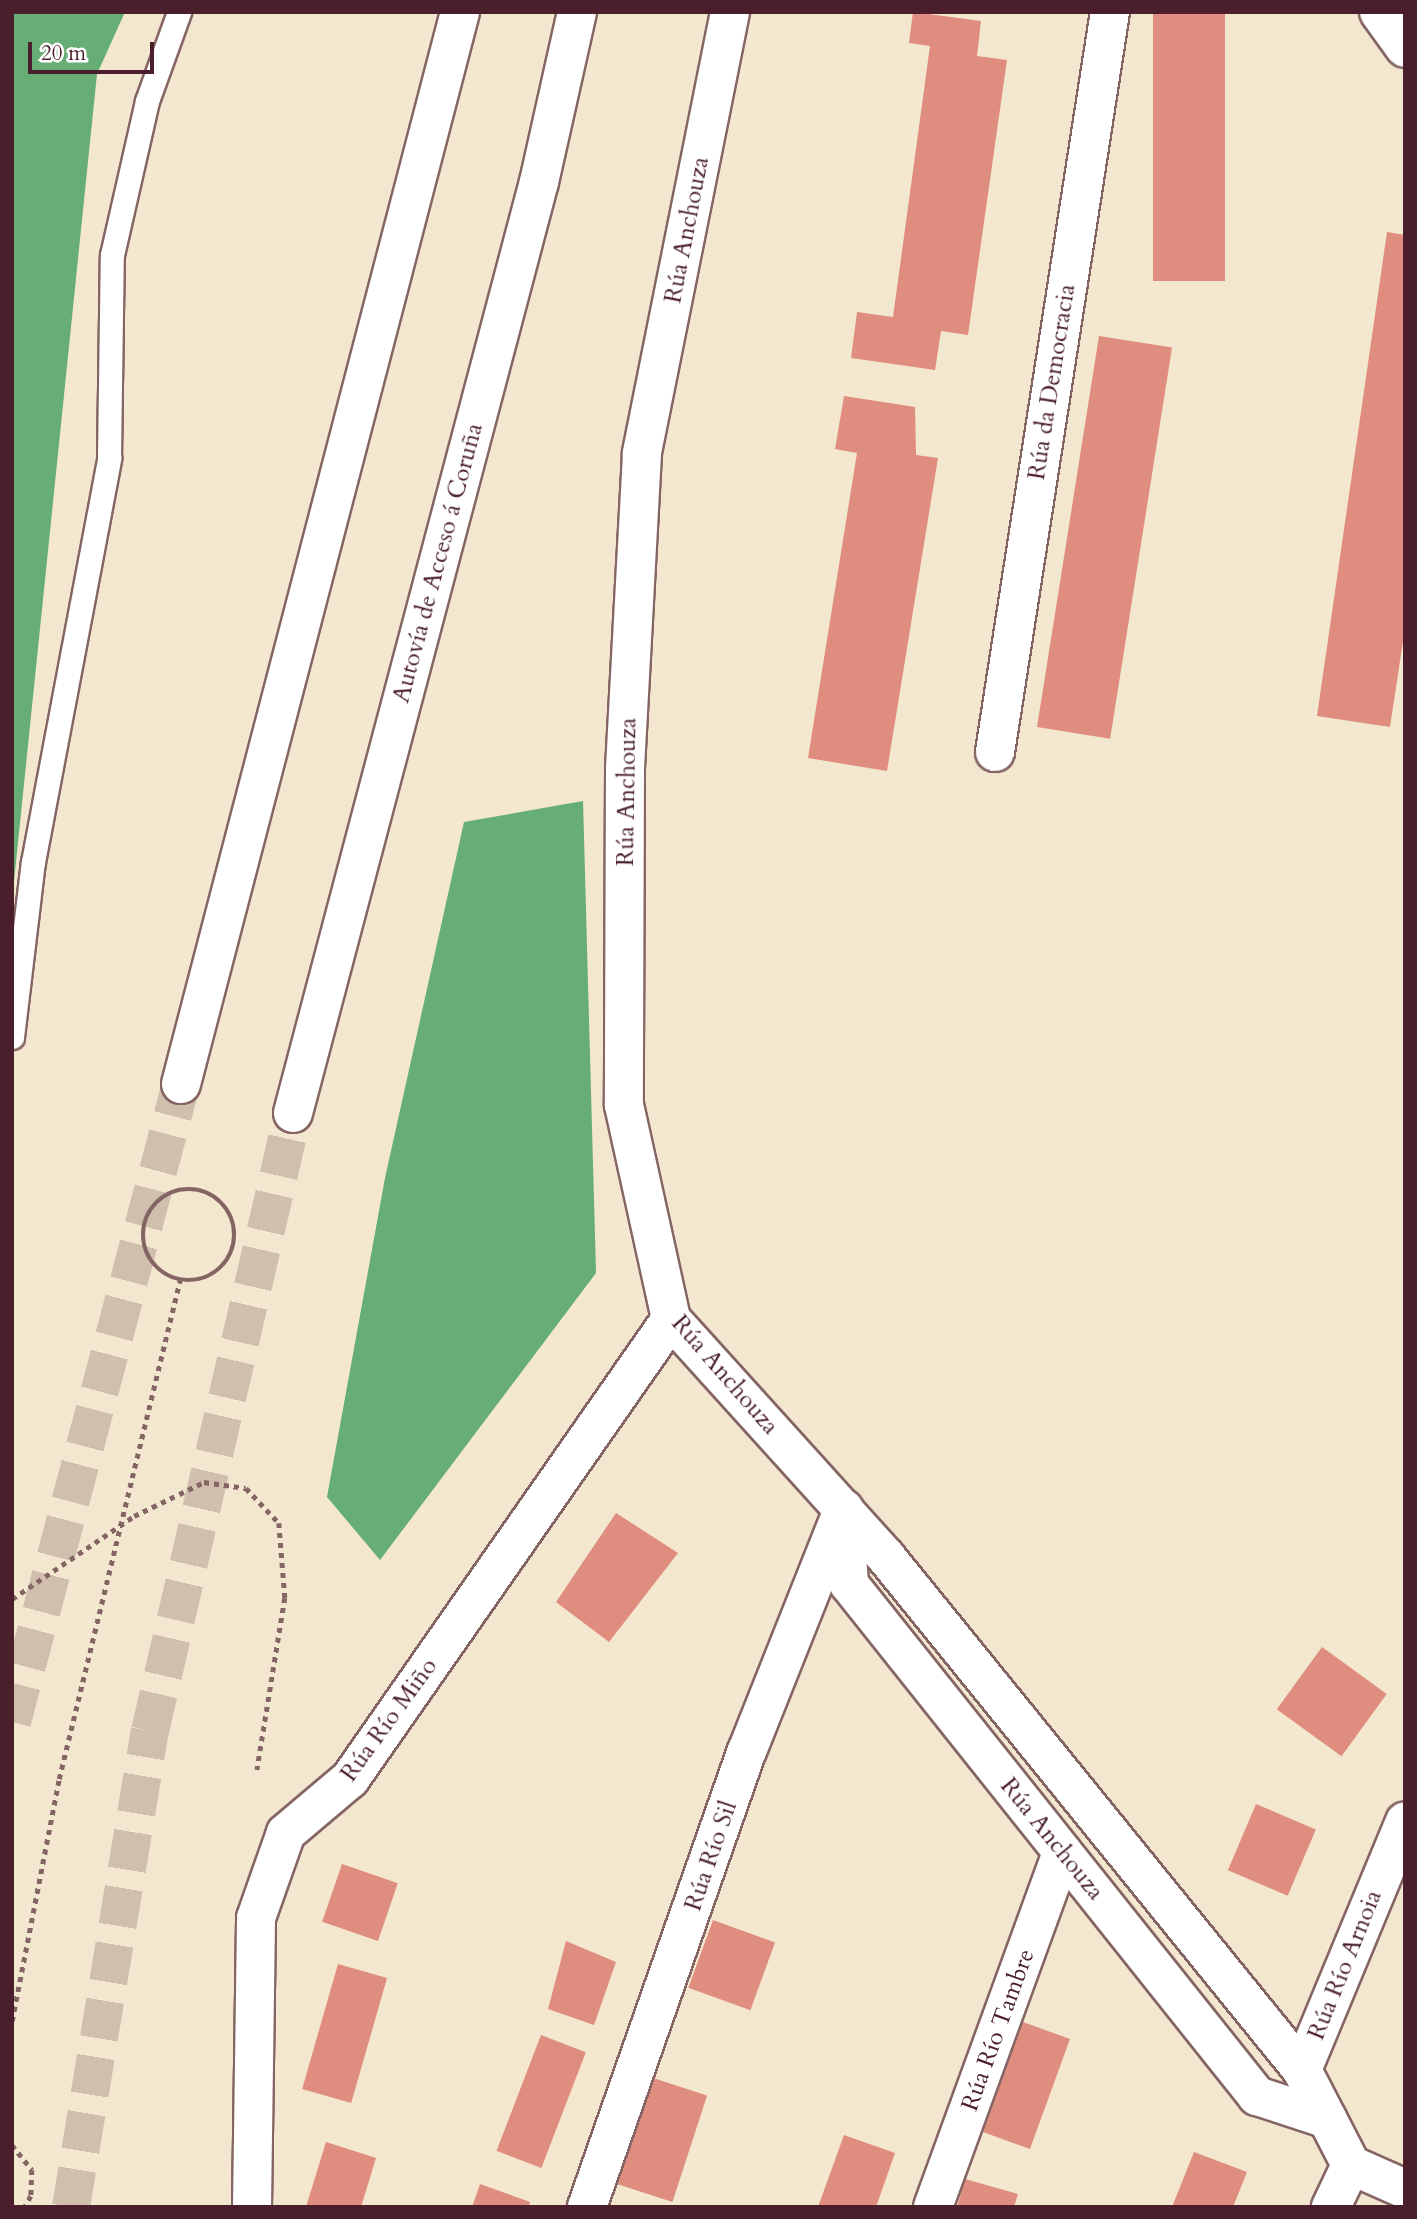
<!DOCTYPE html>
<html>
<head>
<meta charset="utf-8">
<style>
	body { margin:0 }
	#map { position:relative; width:1417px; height:2219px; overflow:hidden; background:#f3e7cf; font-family:Cardo,serif }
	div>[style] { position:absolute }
	.forest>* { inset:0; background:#66ae75 }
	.building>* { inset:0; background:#df8d7e; transform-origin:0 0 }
	.highway-tunnel>* { height:38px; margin-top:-19px; transform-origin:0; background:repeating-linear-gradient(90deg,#d1bfae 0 38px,transparent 0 57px) }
	.path>* { height:4.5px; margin-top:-2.25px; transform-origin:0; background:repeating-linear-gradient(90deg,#856564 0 5px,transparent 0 10px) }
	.path>.ring { margin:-2.25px; padding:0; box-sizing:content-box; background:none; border:4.5px solid #856564; border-radius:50% }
	.roads { filter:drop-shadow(2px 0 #856564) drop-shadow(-2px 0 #856564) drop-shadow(0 2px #856564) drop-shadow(0 -2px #856564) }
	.lane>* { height:23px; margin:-11.5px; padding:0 11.5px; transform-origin:11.5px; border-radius:11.5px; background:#fff }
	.street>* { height:38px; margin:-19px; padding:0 19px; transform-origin:19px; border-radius:19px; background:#fff }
	.highway>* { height:38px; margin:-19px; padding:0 19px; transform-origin:19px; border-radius:19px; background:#fff }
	span { translate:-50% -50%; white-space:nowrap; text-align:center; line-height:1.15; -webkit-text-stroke:6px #fff; paint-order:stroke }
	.street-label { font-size:24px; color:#4a1f2b }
	.frame { position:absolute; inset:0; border:14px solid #4a1f2b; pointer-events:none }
	.scale { position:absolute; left:28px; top:42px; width:126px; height:32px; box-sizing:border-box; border:4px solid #4a1f2b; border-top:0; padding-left:9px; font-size:21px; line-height:24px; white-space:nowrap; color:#4a1f2b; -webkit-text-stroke:5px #fff; paint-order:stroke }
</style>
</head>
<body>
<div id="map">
	<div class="forest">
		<i style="clip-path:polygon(12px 12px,125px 12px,97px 74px,12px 901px)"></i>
		<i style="clip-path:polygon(583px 801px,596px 1273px,380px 1560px,327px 1497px,385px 1178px,464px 822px)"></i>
	</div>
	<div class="building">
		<i style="clip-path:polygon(913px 12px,981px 21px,977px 56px,1007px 60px,968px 335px,941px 331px,935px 370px,851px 358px,857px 312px,893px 317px,930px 46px,909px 43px)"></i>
		<i style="left:1153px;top:12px;width:72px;height:269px"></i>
		<i style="clip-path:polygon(1387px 232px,1405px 235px,1405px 628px,1390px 727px,1317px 716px)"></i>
		<i style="left:1099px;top:336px;width:74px;height:396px;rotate:9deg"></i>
		<i style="clip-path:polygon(844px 396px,915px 407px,916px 455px,938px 458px,887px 771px,808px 758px,857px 453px,835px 449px)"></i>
		<i style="clip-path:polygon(616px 1513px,678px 1553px,609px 1642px,556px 1602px)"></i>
		<i style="left:1322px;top:1647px;width:80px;height:77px;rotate:36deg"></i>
		<i style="left:1256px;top:1804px;width:65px;height:72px;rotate:23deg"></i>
		<i style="left:342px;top:1864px;width:59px;height:61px;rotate:19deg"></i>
		<i style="left:713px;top:1920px;width:66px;height:72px;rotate:20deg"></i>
		<i style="clip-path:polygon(566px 1941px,616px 1962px,594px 2025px,548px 2009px)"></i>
		<i style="left:338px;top:1964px;width:51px;height:130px;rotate:16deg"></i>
		<i style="left:1023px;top:2022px;width:50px;height:117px;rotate:20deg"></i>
		<i style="left:541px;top:2035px;width:48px;height:124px;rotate:21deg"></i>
		<i style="left:650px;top:2077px;width:60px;height:112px;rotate:18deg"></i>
		<i style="clip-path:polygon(844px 2135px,895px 2153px,876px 2207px,818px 2207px)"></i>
		<i style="clip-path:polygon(326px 2142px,376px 2158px,361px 2207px,306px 2207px)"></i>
		<i style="clip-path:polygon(1194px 2152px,1247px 2172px,1233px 2207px,1172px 2207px)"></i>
		<i style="clip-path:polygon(965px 2179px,1018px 2194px,1014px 2207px,957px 2207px)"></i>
		<i style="clip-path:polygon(480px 2184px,530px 2202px,529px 2207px,472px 2207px)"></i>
	</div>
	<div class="highway-tunnel">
		<i style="left:12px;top:1722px;width:660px;rotate:-75.16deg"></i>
		<i style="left:71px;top:2207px;width:483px;rotate:-80.6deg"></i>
		<i style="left:150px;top:1731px;width:634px;rotate:-76.97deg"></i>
	</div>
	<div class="path">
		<i class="ring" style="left:143px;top:1189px;width:87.5px;height:87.5px"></i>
		<i style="left:12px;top:1599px;width:148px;rotate:-34.2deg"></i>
		<i style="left:134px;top:1516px;width:78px;rotate:-25.9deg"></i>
		<i style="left:204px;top:1482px;width:42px;rotate:8.1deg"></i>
		<i style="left:246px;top:1488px;width:48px;rotate:46.7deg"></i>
		<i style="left:279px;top:1523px;width:75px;rotate:85.4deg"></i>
		<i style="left:285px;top:1598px;width:174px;rotate:99.2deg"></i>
		<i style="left:12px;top:2021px;width:247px;rotate:-79deg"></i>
		<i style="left:59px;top:1779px;width:513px;rotate:-76.37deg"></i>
		<i style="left:12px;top:2145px;width:32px;rotate:51deg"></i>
		<i style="left:32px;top:2170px;width:26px;rotate:92deg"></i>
		<i style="left:31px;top:2196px;width:13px;rotate:119deg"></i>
	</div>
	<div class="roads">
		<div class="lane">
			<i style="left:12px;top:1037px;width:176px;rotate:-83.2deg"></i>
			<i style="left:33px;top:862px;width:411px;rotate:-79.3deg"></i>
			<i style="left:109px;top:458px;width:203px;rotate:-89.2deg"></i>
			<i style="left:112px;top:255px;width:158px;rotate:-77.2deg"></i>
			<i style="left:147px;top:101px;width:95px;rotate:-70.2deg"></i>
		</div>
		<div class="street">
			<i style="left:730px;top:12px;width:451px;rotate:101.3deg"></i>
			<i style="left:642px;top:454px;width:314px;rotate:93.1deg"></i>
			<i style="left:625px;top:768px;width:337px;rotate:90.2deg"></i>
			<i style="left:624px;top:1105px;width:219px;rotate:77.6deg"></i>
			<i style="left:671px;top:1319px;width:321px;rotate:47.9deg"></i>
			<i style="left:886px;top:1557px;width:660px;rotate:50.96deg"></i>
			<i style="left:1302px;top:2070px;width:107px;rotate:62.7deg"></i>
			<i style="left:1351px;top:2165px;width:47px;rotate:115.5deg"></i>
			<i style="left:1379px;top:12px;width:44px;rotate:54.2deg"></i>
			<i style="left:995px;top:752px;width:749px;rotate:-81.17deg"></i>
			<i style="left:844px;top:1509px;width:75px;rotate:86.2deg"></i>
			<i style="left:849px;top:1584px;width:655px;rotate:51.45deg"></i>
			<i style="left:1257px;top:2096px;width:74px;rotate:18.2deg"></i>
			<i style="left:1302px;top:2070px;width:269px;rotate:-67.5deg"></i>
			<i style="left:1351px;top:2165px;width:59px;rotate:24deg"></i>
			<i style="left:252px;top:2207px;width:289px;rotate:-89.2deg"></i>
			<i style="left:256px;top:1918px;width:90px;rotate:-70.6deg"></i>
			<i style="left:286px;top:1833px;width:84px;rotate:-40.2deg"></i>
			<i style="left:350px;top:1779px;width:561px;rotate:-55.09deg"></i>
			<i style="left:587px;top:2207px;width:483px;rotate:-70.7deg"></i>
			<i style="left:747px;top:1751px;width:249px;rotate:-68.3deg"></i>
			<i style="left:933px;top:2207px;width:378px;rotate:-70deg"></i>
		</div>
		<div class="highway">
			<i style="left:181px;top:1084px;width:1108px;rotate:-75.41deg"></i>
			<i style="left:293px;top:1113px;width:963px;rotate:-75.2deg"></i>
			<i style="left:539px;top:182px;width:174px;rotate:-77.4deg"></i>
		</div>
	</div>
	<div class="street-label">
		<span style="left:687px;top:230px;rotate:-79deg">Rúa Anchouza</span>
		<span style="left:1052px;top:382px;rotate:-81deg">Rúa da Democracia</span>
		<span style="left:438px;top:563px;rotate:-75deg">Autovía de Acceso á Coruña</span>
		<span style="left:627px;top:792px;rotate:-89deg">Rúa Anchouza</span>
		<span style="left:725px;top:1375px;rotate:49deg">Rúa Anchouza</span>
		<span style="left:389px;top:1720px;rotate:-54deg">Rúa Río Miño</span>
		<span style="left:1052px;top:1839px;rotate:51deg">Rúa Anchouza</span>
		<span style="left:711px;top:1856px;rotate:-71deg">Rúa Río Sil</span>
		<span style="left:1345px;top:1965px;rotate:-68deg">Rúa Río Arnoia</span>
		<span style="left:998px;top:2030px;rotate:-70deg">Rúa Río Tambre</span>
	</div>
	<div class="frame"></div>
	<div class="scale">20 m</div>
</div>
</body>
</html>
